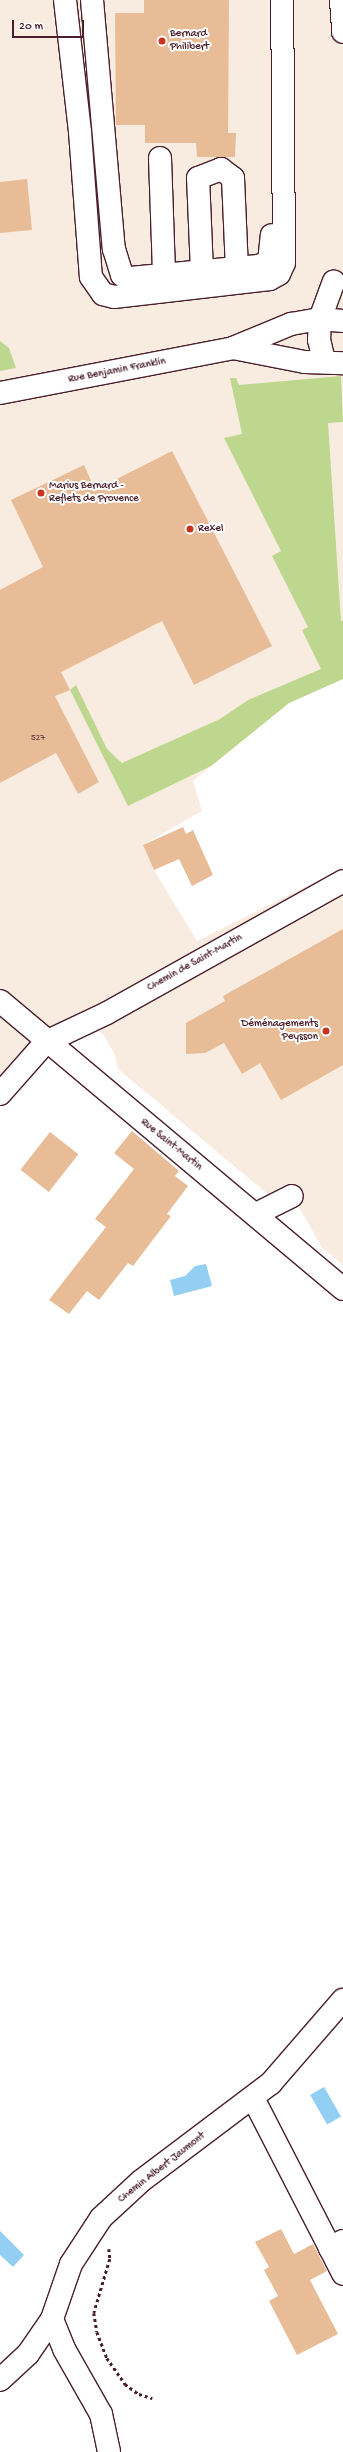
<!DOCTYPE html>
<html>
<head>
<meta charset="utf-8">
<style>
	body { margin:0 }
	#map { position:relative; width:343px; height:2452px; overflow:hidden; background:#fff; font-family:"Gochi Hand",sans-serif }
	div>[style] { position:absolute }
	.built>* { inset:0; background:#f8ebe0 }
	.green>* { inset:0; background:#bed78e }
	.water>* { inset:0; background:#93cef3; transform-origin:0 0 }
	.building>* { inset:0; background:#e7bc97; transform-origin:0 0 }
	.path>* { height:2.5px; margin-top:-1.25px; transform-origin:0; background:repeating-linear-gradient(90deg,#4a1f2b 0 3px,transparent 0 6px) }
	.roads { filter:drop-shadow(1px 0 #4a1f2b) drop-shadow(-1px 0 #4a1f2b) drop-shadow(0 1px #4a1f2b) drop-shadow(0 -1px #4a1f2b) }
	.minor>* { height:22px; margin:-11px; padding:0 11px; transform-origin:11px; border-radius:11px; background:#fff }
	.dots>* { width:11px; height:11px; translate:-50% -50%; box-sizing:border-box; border:2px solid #fff; border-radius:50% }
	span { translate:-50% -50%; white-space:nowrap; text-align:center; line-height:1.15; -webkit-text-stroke:4px #fff; paint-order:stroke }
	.number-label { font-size:9px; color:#714646 }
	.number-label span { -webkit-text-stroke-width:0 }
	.poi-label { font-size:11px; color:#4a1f2b }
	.left { translate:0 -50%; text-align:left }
	.right { translate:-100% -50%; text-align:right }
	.street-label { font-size:11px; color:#4a1f2b }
	.scale { position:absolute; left:12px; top:20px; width:72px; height:18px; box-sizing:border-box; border:2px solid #4a1f2b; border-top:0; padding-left:5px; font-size:12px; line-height:14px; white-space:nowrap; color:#4a1f2b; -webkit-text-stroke:3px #fff; paint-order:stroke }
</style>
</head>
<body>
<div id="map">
	<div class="built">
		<i style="clip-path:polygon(0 0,343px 0,343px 679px,289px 703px,193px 781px,202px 811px,143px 845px,154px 870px,197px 941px,343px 868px,343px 1265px,322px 1248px,286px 1184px,269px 1195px,118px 1069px,114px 1053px,103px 1034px,79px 1015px,40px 1034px,0 1076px,0 783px,56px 753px,78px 794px,99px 782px,55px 696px,0 725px)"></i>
	</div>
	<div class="green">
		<i style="clip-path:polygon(0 341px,9px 348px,16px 368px,0 371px)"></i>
		<i style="clip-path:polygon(341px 376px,343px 422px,328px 423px,341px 621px,343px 621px,343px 679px,289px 703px,211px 766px,128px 806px,70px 690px,76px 685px,107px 749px,122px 763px,220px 719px,248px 700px,321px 669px,302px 630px,308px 627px,272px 556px,281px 551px,224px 438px,242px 434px,230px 378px,236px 378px,239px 385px)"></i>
	</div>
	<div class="water">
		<i style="clip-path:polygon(206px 1264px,212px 1286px,174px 1296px,170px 1280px,185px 1276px,195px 1266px)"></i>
		<i style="left:324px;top:2087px;width:34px;height:16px;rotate:60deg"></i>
		<i style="clip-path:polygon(0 2231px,24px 2255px,13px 2267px,0 2255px)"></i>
	</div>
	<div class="building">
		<i style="clip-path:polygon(144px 0,229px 0,228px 133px,236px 133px,235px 157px,197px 157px,196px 143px,145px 143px,145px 125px,116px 125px,115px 13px,144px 13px)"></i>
		<i style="clip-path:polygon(27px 179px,32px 230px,0 233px,0 182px)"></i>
		<i style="clip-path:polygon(172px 451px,272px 646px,194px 685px,162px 621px,61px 672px,70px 690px,55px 696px,99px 782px,78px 794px,56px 753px,0 783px,0 590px,43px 567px,11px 500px,84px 465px,95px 490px)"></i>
		<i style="clip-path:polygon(183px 827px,186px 834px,193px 830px,213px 875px,192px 886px,179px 859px,154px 870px,143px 845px)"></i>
		<i style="clip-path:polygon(343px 929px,343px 1065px,281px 1100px,260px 1063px,242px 1074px,224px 1043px,205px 1053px,186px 1054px,186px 1023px,225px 1001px,223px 996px)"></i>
		<i style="clip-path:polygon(132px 1131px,179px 1171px,175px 1176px,188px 1186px,167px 1214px,171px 1216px,133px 1266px,128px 1263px,99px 1300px,87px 1291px,69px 1314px,49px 1300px,106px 1227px,95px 1219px,134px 1169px,114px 1153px)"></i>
		<i style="left:50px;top:1132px;width:36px;height:48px;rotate:38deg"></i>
		<i style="clip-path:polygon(281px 2229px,294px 2254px,313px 2244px,327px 2271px,310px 2280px,338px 2334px,297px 2355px,269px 2301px,278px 2296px,264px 2270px,269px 2267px,255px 2242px)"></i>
	</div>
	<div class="path">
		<i style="left:109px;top:2249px;width:10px;rotate:84deg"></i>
		<i style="left:110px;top:2259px;width:56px;rotate:106.5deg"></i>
		<i style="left:94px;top:2313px;width:19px;rotate:81deg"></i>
		<i style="left:97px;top:2332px;width:28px;rotate:69deg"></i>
		<i style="left:107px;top:2358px;width:32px;rotate:55deg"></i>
		<i style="left:125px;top:2384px;width:17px;rotate:36deg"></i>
		<i style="left:139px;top:2394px;width:14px;rotate:17deg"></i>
	</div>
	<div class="roads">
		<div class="minor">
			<i style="left:65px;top:0;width:133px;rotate:83.5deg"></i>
			<i style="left:80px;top:132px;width:145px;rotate:85.7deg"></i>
			<i style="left:91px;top:277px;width:21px;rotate:55deg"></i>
			<i style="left:103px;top:294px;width:11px;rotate:15deg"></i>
			<i style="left:114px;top:297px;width:157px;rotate:-6.6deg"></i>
			<i style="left:270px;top:279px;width:10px;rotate:-29deg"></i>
			<i style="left:279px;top:274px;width:12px;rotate:-66deg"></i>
			<i style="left:284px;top:263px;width:263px;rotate:-90.4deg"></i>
			<i style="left:92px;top:0;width:250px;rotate:85deg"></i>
			<i style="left:114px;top:249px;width:27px;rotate:73deg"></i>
			<i style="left:122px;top:275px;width:9px;rotate:21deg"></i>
			<i style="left:130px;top:278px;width:129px;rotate:-5.4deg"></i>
			<i style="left:258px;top:266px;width:12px;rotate:-20deg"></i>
			<i style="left:269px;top:262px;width:27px;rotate:-84deg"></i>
			<i style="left:341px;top:0;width:32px;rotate:86deg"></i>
			<i style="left:160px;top:158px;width:117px;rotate:88deg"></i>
			<i style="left:202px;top:272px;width:94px;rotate:-92.4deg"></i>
			<i style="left:198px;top:178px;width:25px;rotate:-21deg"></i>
			<i style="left:221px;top:169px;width:15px;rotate:37deg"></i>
			<i style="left:233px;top:178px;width:90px;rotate:87.5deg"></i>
			<i style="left:233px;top:348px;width:73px;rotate:11deg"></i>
			<i style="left:305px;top:362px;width:38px;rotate:2deg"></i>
			<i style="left:324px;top:361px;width:22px;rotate:-103deg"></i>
			<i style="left:319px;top:340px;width:21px;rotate:-87deg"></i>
			<i style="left:320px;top:319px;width:40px;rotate:-69.8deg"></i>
			<i style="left:0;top:393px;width:237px;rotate:-10.9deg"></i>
			<i style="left:233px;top:348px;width:63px;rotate:-22.5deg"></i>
			<i style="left:291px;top:324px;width:29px;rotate:-10deg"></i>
			<i style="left:320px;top:319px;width:23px;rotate:5deg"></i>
			<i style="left:0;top:1001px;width:448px;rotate:40deg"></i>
			<i style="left:0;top:1094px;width:69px;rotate:-48.5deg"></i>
			<i style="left:46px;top:1042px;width:68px;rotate:-25.4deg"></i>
			<i style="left:107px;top:1013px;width:270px;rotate:-29.2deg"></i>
			<i style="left:256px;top:1214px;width:40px;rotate:-26.6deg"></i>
			<i style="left:253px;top:2098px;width:169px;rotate:62.8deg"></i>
			<i style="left:343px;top:2241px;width:15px;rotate:152deg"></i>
			<i style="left:330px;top:2248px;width:29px;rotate:63deg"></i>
			<i style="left:52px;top:2319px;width:32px;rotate:68deg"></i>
			<i style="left:64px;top:2349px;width:75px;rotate:60.4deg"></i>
			<i style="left:101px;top:2414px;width:39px;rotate:78deg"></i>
			<i style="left:0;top:2380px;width:38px;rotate:-43deg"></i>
			<i style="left:28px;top:2354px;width:42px;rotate:-55.6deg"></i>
			<i style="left:52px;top:2319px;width:58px;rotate:-70.9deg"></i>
			<i style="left:71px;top:2264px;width:55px;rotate:-56.9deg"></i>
			<i style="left:101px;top:2218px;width:54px;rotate:-42.8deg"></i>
			<i style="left:141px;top:2181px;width:163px;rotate:-37deg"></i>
			<i style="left:271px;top:2083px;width:110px;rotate:-49.1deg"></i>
		</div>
	</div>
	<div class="dots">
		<i style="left:162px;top:41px;background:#c8321e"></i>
		<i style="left:41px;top:493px;background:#c8321e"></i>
		<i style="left:190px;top:529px;background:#c8321e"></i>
		<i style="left:326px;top:1031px;background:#c8321e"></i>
	</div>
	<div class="number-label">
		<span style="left:38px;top:739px">527</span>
	</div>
	<div class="poi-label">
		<span class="left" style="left:170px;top:41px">Bernard<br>Philibert</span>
		<span class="left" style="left:49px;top:493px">Marius Bernard -<br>Reflets de Provence</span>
		<span class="left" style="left:198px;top:529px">Rexel</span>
		<span class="right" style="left:318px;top:1031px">Déménagements<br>Peysson</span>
	</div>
	<div class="street-label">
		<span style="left:117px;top:371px;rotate:-11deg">Rue Benjamin Franklin</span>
		<span style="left:195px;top:963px;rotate:-29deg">Chemin de Saint-Martin</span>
		<span style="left:171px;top:1145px;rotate:39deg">Rue Saint-Martin</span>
		<span style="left:162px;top:2168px;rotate:-38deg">Chemin Albert Jaumont</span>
	</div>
	<div class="scale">20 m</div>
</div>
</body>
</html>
